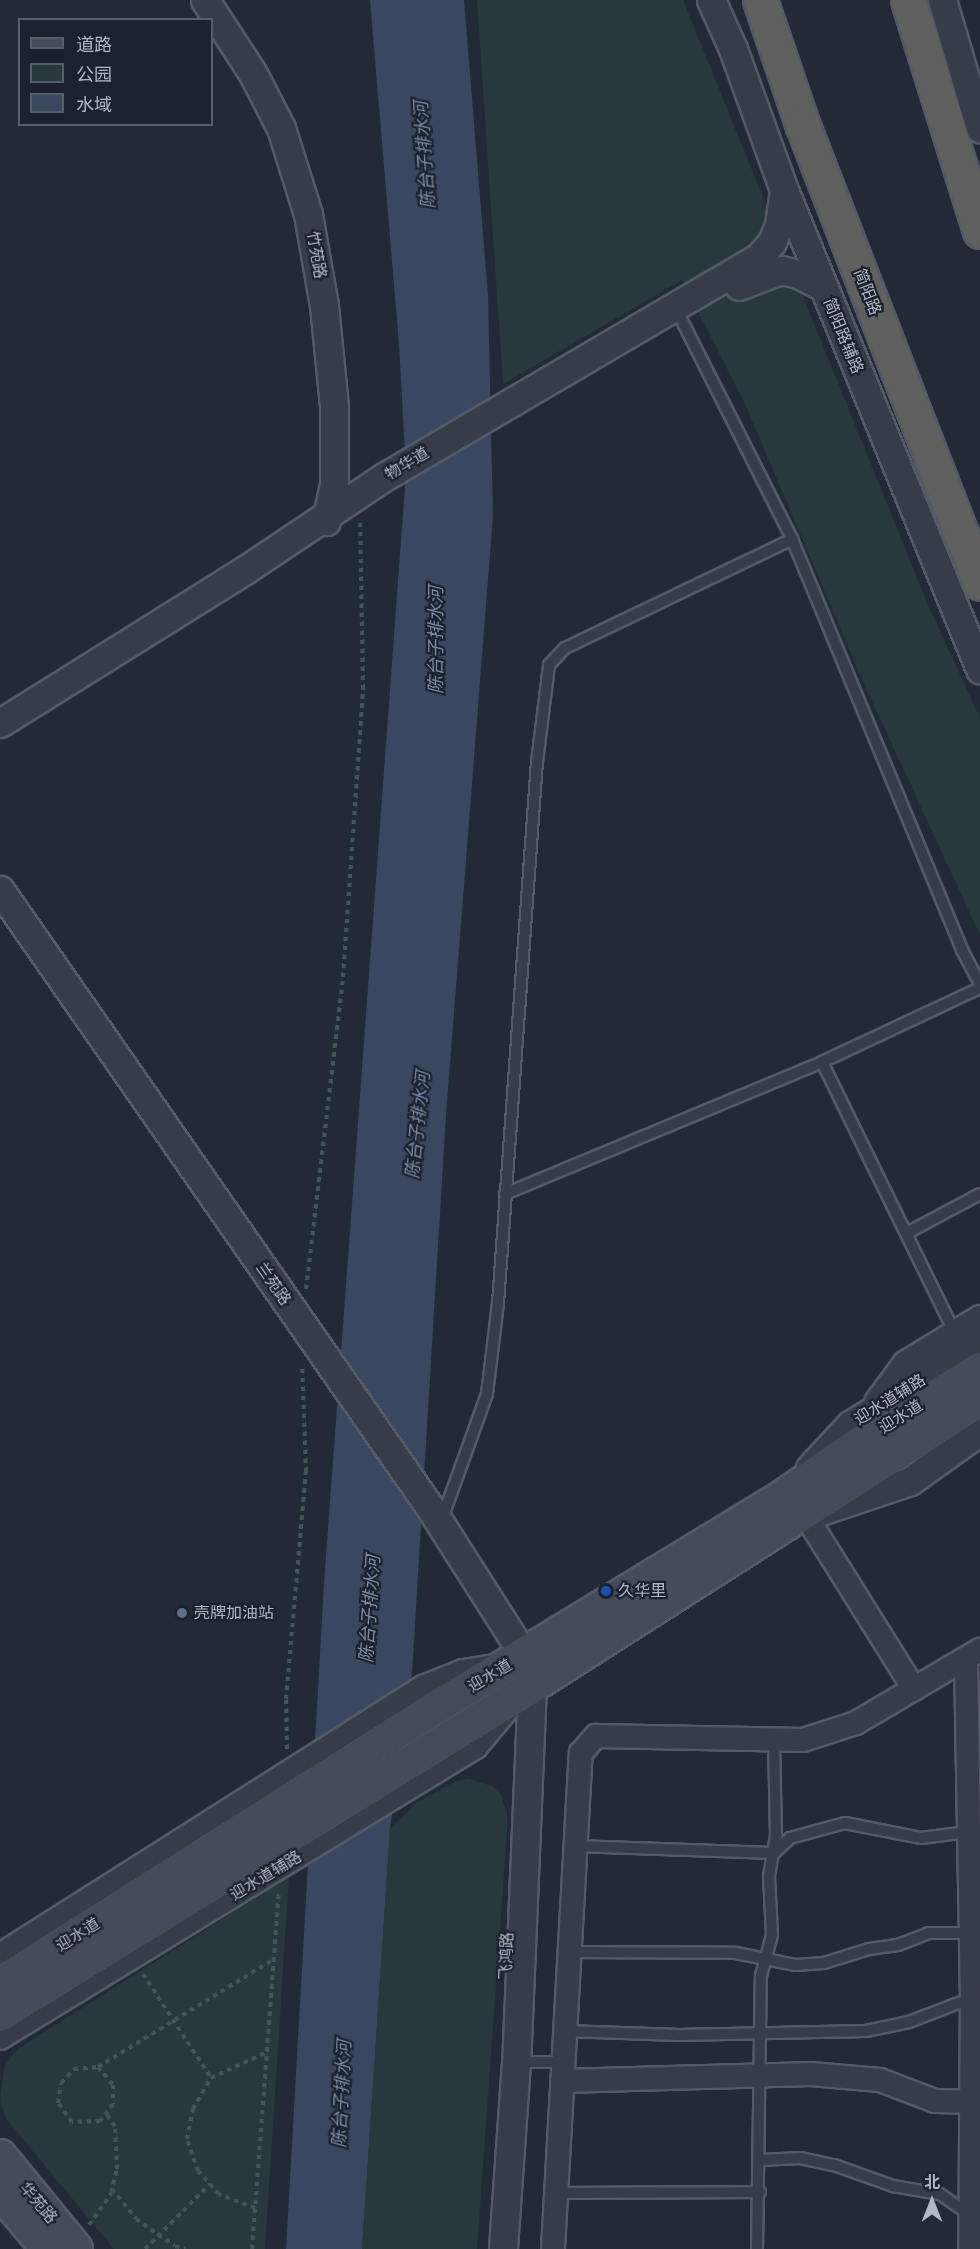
<!DOCTYPE html>
<html>
<head>
<meta charset="utf-8">
<style>
	body { margin:0 }
	#map { position:relative; width:980px; height:2249px; overflow:hidden; background:#232a37; font-family:"Varela Round","Noto Sans SC",sans-serif }
	div>[style] { position:absolute }
	.green>* { inset:0; background:#28393b }
	.water>* { inset:0; background:#394760 }
	.path>* { height:4px; margin-top:-2px; transform-origin:0; background:repeating-linear-gradient(90deg,#445458 0 4.5px,transparent 0 9px) }
	.roads { filter:drop-shadow(2px 0 #545a66) drop-shadow(-2px 0 #545a66) drop-shadow(0 2px #545a66) drop-shadow(0 -2px #545a66) }
	.service>* { height:10px; margin:-5px; padding:0 5px; transform-origin:5px; border-radius:5px; background:#363c48 }
	.minor>* { height:22px; margin:-11px; padding:0 11px; transform-origin:11px; border-radius:11px; background:#363c48 }
	.tertiary>* { height:27px; margin:-13.5px; padding:0 13.5px; transform-origin:13.5px; border-radius:13.5px; background:#363c48 }
	.secondary>* { height:32px; margin:-16px; padding:0 16px; transform-origin:16px; border-radius:16px; background:#454b5b }
	.trunk>* { height:33px; margin:-16.5px; padding:0 16.5px; transform-origin:16.5px; border-radius:16.5px; background:#60605e }
	.dots>* { width:16px; height:16px; translate:-50% -50%; box-sizing:border-box; border:3px solid #1c222d; border-radius:50% }
	span { translate:-50% -50%; white-space:nowrap; text-align:center; line-height:1.15; -webkit-text-stroke:4.5px #1c222d; paint-order:stroke }
	.street-label { font-size:16px; color:#b1b7c4 }
	.poi-label { font-size:16px; color:#b1b7c4 }
	.left { translate:0 -50%; text-align:left }
	.water-label { font-size:18px; color:#7b8caa; font-style:italic }
	.legend { position:absolute; left:18px; top:18px; width:195px; height:108px; box-sizing:border-box; background:#1c222d; border:2px solid #585e69; margin:0; padding:8px 10px; list-style:none; font-size:18px; color:#b1b7c4 }
	.legend li { display:flex; align-items:center; gap:12px; height:30px }
	.legend b { width:30px; border:2px solid #585e69 }
	.north { position:absolute; left:902px; top:2171px; width:60px; height:60px; -webkit-text-stroke:4px #1c222d; paint-order:stroke; rotate:0deg; font-size:16px; font-weight:700; line-height:24px; text-align:center; color:#b1b7c4 }
	.north::after { content:''; display:block; margin:auto; width:21px; height:27px; background:#b1b7c4; clip-path:polygon(50% 0,100% 100%,50% 72%,0 100%) }
</style>
</head>
<body>
<div id="map">
	<div class="green">
		<i style="clip-path:polygon(477px 0,683px 0,928px 605px,980px 718px,980px 935px,865px 686px,745px 404px,682px 280px,503px 384px)"></i>
		<i style="clip-path:polygon(468px 1779px,492px 1786px,501px 1795px,508px 1818px,477px 2249px,362px 2249px,390px 1829px,416px 1803px,456px 1781px)"></i>
		<i style="clip-path:polygon(289px 1877px,265px 2249px,114px 2249px,7px 2120px,0 2103px,4px 2067px,15px 2052px,30px 2041px)"></i>
	</div>
	<div class="water">
		<i style="clip-path:polygon(370px 0,464px 0,488px 295px,493px 516px,446px 1115px,412px 1673px,390px 1829px,362px 2249px,286px 2249px,324px 1583px,406px 473px,399px 344px)"></i>
	</div>
	<div class="path">
		<i style="left:306px;top:1289px;width:314px;rotate:-83.2deg"></i>
		<i style="left:343px;top:977px;width:289px;rotate:-86deg"></i>
		<i style="left:363px;top:689px;width:170px;rotate:-91deg"></i>
		<i style="left:287px;top:1749px;width:50px;rotate:-91.1deg"></i>
		<i style="left:286px;top:1699px;width:228px;rotate:-85deg"></i>
		<i style="left:306px;top:1472px;width:107px;rotate:-92.1deg"></i>
		<i style="left:143px;top:1974px;width:124px;rotate:56.8deg"></i>
		<i style="left:98px;top:2067px;width:23px;rotate:50deg"></i>
		<i style="left:113px;top:2085px;width:19px;rotate:90deg"></i>
		<i style="left:113px;top:2104px;width:21px;rotate:127deg"></i>
		<i style="left:100px;top:2121px;width:28px;rotate:178deg"></i>
		<i style="left:72px;top:2122px;width:24px;rotate:-126deg"></i>
		<i style="left:58px;top:2103px;width:20px;rotate:-81deg"></i>
		<i style="left:61px;top:2083px;width:19px;rotate:-47deg"></i>
		<i style="left:74px;top:2069px;width:24px;rotate:-5deg"></i>
		<i style="left:98px;top:2067px;width:206px;rotate:-31.5deg"></i>
		<i style="left:112px;top:2189px;width:38px;rotate:51deg"></i>
		<i style="left:136px;top:2219px;width:47px;rotate:34.7deg"></i>
		<i style="left:175px;top:2246px;width:11px;rotate:15deg"></i>
		<i style="left:255px;top:2208px;width:39px;rotate:-159deg"></i>
		<i style="left:219px;top:2194px;width:31px;rotate:-132deg"></i>
		<i style="left:198px;top:2171px;width:34px;rotate:-109deg"></i>
		<i style="left:187px;top:2139px;width:31px;rotate:-79deg"></i>
		<i style="left:193px;top:2109px;width:36px;rotate:-60deg"></i>
		<i style="left:211px;top:2078px;width:62px;rotate:-24.9deg"></i>
		<i style="left:89px;top:2225px;width:39px;rotate:-55deg"></i>
		<i style="left:111px;top:2193px;width:25px;rotate:-76deg"></i>
		<i style="left:117px;top:2169px;width:43px;rotate:-92.7deg"></i>
		<i style="left:115px;top:2126px;width:16px;rotate:-125deg"></i>
		<i style="left:145px;top:2249px;width:92px;rotate:-45deg"></i>
		<i style="left:252px;top:2249px;width:359px;rotate:-85.7deg"></i>
	</div>
	<div class="roads">
		<div class="service">
			<i style="left:675px;top:307px;width:260px;rotate:63.2deg"></i>
			<i style="left:792px;top:539px;width:445px;rotate:67.5deg"></i>
			<i style="left:962px;top:950px;width:38px;rotate:62deg"></i>
			<i style="left:822px;top:1062px;width:302px;rotate:63.9deg"></i>
			<i style="left:505px;top:1194px;width:343px;rotate:-22.6deg"></i>
			<i style="left:822px;top:1062px;width:174px;rotate:-25.1deg"></i>
			<i style="left:907px;top:1233px;width:83px;rotate:-28.1deg"></i>
			<i style="left:442px;top:1519px;width:133px;rotate:-70.2deg"></i>
			<i style="left:487px;top:1394px;width:92px;rotate:-83.1deg"></i>
			<i style="left:498px;top:1303px;width:542px;rotate:-85.88deg"></i>
			<i style="left:537px;top:762px;width:98px;rotate:-82.9deg"></i>
			<i style="left:549px;top:665px;width:23px;rotate:-47deg"></i>
			<i style="left:565px;top:648px;width:252px;rotate:-25.6deg"></i>
			<i style="left:575px;top:1846px;width:199px;rotate:2deg"></i>
			<i style="left:774px;top:1853px;width:22px;rotate:-43deg"></i>
			<i style="left:790px;top:1838px;width:57px;rotate:-15.3deg"></i>
			<i style="left:845px;top:1823px;width:77px;rotate:11.2deg"></i>
			<i style="left:921px;top:1838px;width:47px;rotate:-7.3deg"></i>
			<i style="left:569px;top:1952px;width:167px;rotate:0.3deg"></i>
			<i style="left:736px;top:1953px;width:60px;rotate:11.5deg"></i>
			<i style="left:795px;top:1965px;width:29px;rotate:-4deg"></i>
			<i style="left:824px;top:1963px;width:47px;rotate:-17.3deg"></i>
			<i style="left:869px;top:1949px;width:29px;rotate:-8deg"></i>
			<i style="left:898px;top:1945px;width:33px;rotate:-21deg"></i>
			<i style="left:929px;top:1933px;width:41px"></i>
			<i style="left:565px;top:2031px;width:114px;rotate:2deg"></i>
			<i style="left:679px;top:2035px;width:187px;rotate:-1.2deg"></i>
			<i style="left:866px;top:2031px;width:44px;rotate:-11.8deg"></i>
			<i style="left:909px;top:2022px;width:61px;rotate:-21.1deg"></i>
			<i style="left:966px;top:2000px;width:8px;rotate:-50deg"></i>
			<i style="left:515px;top:2062px;width:48px"></i>
			<i style="left:760px;top:2160px;width:40px;rotate:-2.9deg"></i>
			<i style="left:800px;top:2158px;width:35px;rotate:12deg"></i>
			<i style="left:834px;top:2165px;width:63px;rotate:19.6deg"></i>
			<i style="left:893px;top:2186px;width:48px;rotate:9.7deg"></i>
			<i style="left:940px;top:2194px;width:33px;rotate:35deg"></i>
			<i style="left:556px;top:2193px;width:204px;rotate:-0.3deg"></i>
			<i style="left:757px;top:2249px;width:273px;rotate:-89.2deg"></i>
			<i style="left:761px;top:1976px;width:42px;rotate:-75deg"></i>
			<i style="left:772px;top:1935px;width:59px;rotate:-92.9deg"></i>
			<i style="left:769px;top:1876px;width:41px;rotate:-80.1deg"></i>
			<i style="left:776px;top:1836px;width:95px;rotate:-91.2deg"></i>
		</div>
		<div class="minor">
			<i style="left:806px;top:1516px;width:204px;rotate:58deg"></i>
			<i style="left:966px;top:1659px;width:334px;rotate:89deg"></i>
			<i style="left:972px;top:1993px;width:256px;rotate:90.4deg"></i>
			<i style="left:0;top:1955px;width:501px;rotate:-32.36deg"></i>
			<i style="left:423px;top:1687px;width:43px;rotate:-21.8deg"></i>
			<i style="left:463px;top:1671px;width:33px;rotate:-9deg"></i>
			<i style="left:0;top:2038px;width:558px;rotate:-31.44deg"></i>
			<i style="left:476px;top:1747px;width:55px;rotate:-50.2deg"></i>
			<i style="left:562px;top:2081px;width:249px;rotate:-1.6deg"></i>
			<i style="left:811px;top:2074px;width:69px;rotate:5deg"></i>
			<i style="left:880px;top:2080px;width:59px;rotate:20.9deg"></i>
			<i style="left:935px;top:2101px;width:45px;rotate:1.3deg"></i>
			<i style="left:553px;top:2249px;width:497px;rotate:-86.8deg"></i>
			<i style="left:581px;top:1753px;width:23px;rotate:-49deg"></i>
			<i style="left:596px;top:1736px;width:207px;rotate:1.1deg"></i>
			<i style="left:803px;top:1740px;width:56px;rotate:-17.8deg"></i>
			<i style="left:856px;top:1723px;width:144px;rotate:-30.5deg"></i>
		</div>
		<div class="tertiary">
			<i style="left:205px;top:0;width:86px;rotate:56.9deg"></i>
			<i style="left:252px;top:72px;width:63px;rotate:62.6deg"></i>
			<i style="left:281px;top:128px;width:90px;rotate:72.6deg"></i>
			<i style="left:308px;top:214px;width:93px;rotate:80.1deg"></i>
			<i style="left:324px;top:306px;width:101px;rotate:84.3deg"></i>
			<i style="left:334px;top:407px;width:77px;rotate:90deg"></i>
			<i style="left:334px;top:484px;width:38px;rotate:102deg"></i>
			<i style="left:711px;top:0;width:54px;rotate:65.8deg"></i>
			<i style="left:733px;top:49px;width:150px;rotate:70.1deg"></i>
			<i style="left:784px;top:190px;width:518px;rotate:67.75deg"></i>
			<i style="left:942px;top:0;width:134px;rotate:73.5deg"></i>
			<i style="left:739px;top:286px;width:45px;rotate:-20.9deg"></i>
			<i style="left:781px;top:270px;width:17px;rotate:13deg"></i>
			<i style="left:798px;top:274px;width:28px;rotate:27deg"></i>
			<i style="left:0;top:723px;width:289px;rotate:-32deg"></i>
			<i style="left:245px;top:570px;width:167px;rotate:-33.8deg"></i>
			<i style="left:384px;top:477px;width:433px;rotate:-30.4deg"></i>
			<i style="left:758px;top:258px;width:21px;rotate:-49deg"></i>
			<i style="left:772px;top:242px;width:18px;rotate:-68deg"></i>
			<i style="left:779px;top:225px;width:35px;rotate:-82deg"></i>
			<i style="left:0;top:890px;width:751px;rotate:55.15deg"></i>
			<i style="left:429px;top:1506px;width:177px;rotate:57.5deg"></i>
			<i style="left:524px;top:1655px;width:31px;rotate:75deg"></i>
			<i style="left:532px;top:1685px;width:377px;rotate:92.4deg"></i>
			<i style="left:516px;top:2062px;width:187px;rotate:94deg"></i>
			<i style="left:878px;top:1402px;width:47px;rotate:-53.6deg"></i>
			<i style="left:906px;top:1364px;width:87px;rotate:-31.3deg"></i>
			<i style="left:810px;top:1468px;width:59px;rotate:-47.1deg"></i>
			<i style="left:850px;top:1425px;width:153px;rotate:-31.9deg"></i>
			<i style="left:815px;top:1513px;width:100px;rotate:-18.6deg"></i>
			<i style="left:910px;top:1481px;width:86px;rotate:-35.5deg"></i>
		</div>
		<div class="secondary">
			<i style="left:0;top:1983px;width:499px;rotate:-32.3deg"></i>
			<i style="left:422px;top:1716px;width:425px;rotate:-31.3deg"></i>
			<i style="left:785px;top:1495px;width:95px;rotate:-34.7deg"></i>
			<i style="left:863px;top:1441px;width:137px;rotate:-31.6deg"></i>
			<i style="left:0;top:2015px;width:607px;rotate:-31.68deg"></i>
			<i style="left:517px;top:1696px;width:550px;rotate:-32.59deg"></i>
			<i style="left:0;top:2156px;width:120px;rotate:50.7deg"></i>
			<i style="left:0;top:2192px;width:75px;rotate:49.9deg"></i>
		</div>
		<div class="trunk">
			<i style="left:760px;top:0;width:133px;rotate:71.2deg"></i>
			<i style="left:803px;top:126px;width:490px;rotate:68.8deg"></i>
			<i style="left:908px;top:0;width:242px;rotate:72.7deg"></i>
		</div>
	</div>
	<div class="dots">
		<i style="left:606px;top:1591px;background:#1a4fb4"></i>
		<i style="left:182px;top:1613px;background:#5c6f8a"></i>
	</div>
	<div class="street-label">
		<span style="left:316px;top:255px;rotate:80deg">竹苑路</span>
		<span style="left:867px;top:292px;rotate:69deg">简阳路</span>
		<span style="left:843px;top:336px;rotate:68deg">简阳路辅路</span>
		<span style="left:407px;top:464px;rotate:-31deg">物华道</span>
		<span style="left:273px;top:1284px;rotate:55deg">兰苑路</span>
		<span style="left:890px;top:1400px;rotate:-32deg">迎水道辅路</span>
		<span style="left:901px;top:1417px;rotate:-32deg">迎水道</span>
		<span style="left:490px;top:1676px;rotate:-31deg">迎水道</span>
		<span style="left:266px;top:1876px;rotate:-31deg">迎水道辅路</span>
		<span style="left:78px;top:1935px;rotate:-32deg">迎水道</span>
		<span style="left:507px;top:1956px;rotate:-88deg">飞鸿路</span>
		<span style="left:38px;top:2203px;rotate:50deg">华苑路</span>
	</div>
	<div class="poi-label">
		<span class="left" style="left:618px;top:1591px">久华里</span>
		<span class="left" style="left:194px;top:1613px">壳牌加油站</span>
	</div>
	<div class="water-label">
		<span style="left:425px;top:155px;rotate:-94deg">陈台子排水河</span>
		<span style="left:436px;top:640px;rotate:-90deg">陈台子排水河</span>
		<span style="left:418px;top:1125px;rotate:-84deg">陈台子排水河</span>
		<span style="left:370px;top:1609px;rotate:-86deg">陈台子排水河</span>
		<span style="left:342px;top:2094px;rotate:-87deg">陈台子排水河</span>
	</div>
	<ul class="legend">
	<li><b style="height:8px;background:#454b5b"></b>道路</li>
	<li><b style="height:16px;background:#28393b"></b>公园</li>
	<li><b style="height:16px;background:#394760"></b>水域</li>
	</ul>
	<div class="north">北</div>
</div>
</body>
</html>
